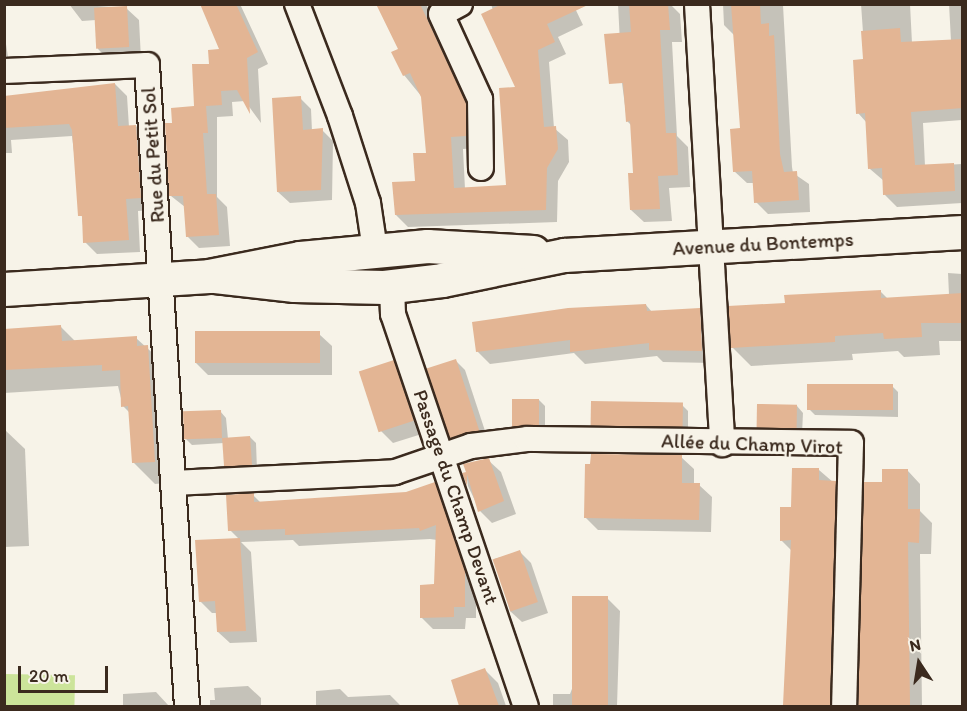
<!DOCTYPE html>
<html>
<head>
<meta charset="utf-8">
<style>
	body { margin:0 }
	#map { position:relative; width:967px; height:711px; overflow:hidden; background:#f7f3e8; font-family:Itim,sans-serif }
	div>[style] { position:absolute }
	.green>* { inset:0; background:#cce49a; transform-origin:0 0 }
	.shadow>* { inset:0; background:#0003 }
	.building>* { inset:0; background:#e3b594; transform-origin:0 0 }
	.roads { filter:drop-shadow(2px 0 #3b2a1e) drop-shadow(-2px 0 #3b2a1e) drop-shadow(0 2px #3b2a1e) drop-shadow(0 -2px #3b2a1e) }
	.street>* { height:24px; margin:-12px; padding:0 12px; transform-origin:12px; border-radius:12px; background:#f7f3e8 }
	.secondary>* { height:33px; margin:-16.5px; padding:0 16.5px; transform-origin:16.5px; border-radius:16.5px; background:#f7f3e8 }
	span { translate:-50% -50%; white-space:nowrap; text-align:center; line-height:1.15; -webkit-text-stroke:4.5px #f7f3e8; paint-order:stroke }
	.street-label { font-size:20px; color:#3b2a1e }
	.frame { position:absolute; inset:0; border:6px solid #3b2a1e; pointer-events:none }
	.north { position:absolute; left:889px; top:633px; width:60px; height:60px; -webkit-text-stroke:4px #f7f3e8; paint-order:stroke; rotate:348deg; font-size:16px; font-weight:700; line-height:24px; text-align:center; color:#3b2a1e }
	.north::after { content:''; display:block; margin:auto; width:21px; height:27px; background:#3b2a1e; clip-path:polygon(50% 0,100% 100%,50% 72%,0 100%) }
	.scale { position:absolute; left:18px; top:666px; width:90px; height:27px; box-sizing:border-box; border:3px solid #3b2a1e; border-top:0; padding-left:8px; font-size:18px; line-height:21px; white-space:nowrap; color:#3b2a1e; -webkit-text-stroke:4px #f7f3e8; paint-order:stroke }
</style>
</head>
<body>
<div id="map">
	<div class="green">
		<i style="left:5px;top:674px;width:70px;height:32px;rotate:1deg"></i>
	</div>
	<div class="shadow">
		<i style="clip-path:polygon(69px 4px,126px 8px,139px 20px,141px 59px,110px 61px,98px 49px,96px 20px,82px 21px)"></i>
		<i style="clip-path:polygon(201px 4px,240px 4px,268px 64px,258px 69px,261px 123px,245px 101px,232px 102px,233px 116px,217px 117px,217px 197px,227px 207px,230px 246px,199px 248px,187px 236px,185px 207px,171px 196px,174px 124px,196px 108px,211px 65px,222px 51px)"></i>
		<i style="clip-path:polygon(378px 4px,426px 4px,477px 116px,478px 148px,463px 149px,465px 189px,507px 187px,518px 89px,491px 4px,573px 4px,583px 25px,558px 37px,566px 54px,549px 62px,554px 128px,568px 140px,569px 162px,558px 181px,557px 222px,408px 227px,396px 215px,417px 182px,427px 154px,422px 97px,404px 75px,400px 50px)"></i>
		<i style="clip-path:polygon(618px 4px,670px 4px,680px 14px,682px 42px,672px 42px,677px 136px,688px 147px,690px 187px,669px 188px,672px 221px,644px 222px,631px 210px,635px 174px,631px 125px,627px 121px,622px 83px)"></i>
		<i style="clip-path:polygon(723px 4px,783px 5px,792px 167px,793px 173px,809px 184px,810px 212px,768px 214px,756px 202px,755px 183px,747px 183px,734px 171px,741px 130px,735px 36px,724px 25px)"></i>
		<i style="clip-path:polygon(861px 4px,910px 4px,912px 43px,951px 41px,949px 4px,962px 4px,962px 120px,923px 123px,925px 166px,962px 164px,962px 203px,897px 207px,885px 195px,884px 181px,870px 169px,867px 123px,858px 113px,865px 61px)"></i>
		<i style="clip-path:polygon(4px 31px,8px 57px,4px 57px)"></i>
		<i style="clip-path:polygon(115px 84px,127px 96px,129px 127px,136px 126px,148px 138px,152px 210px,138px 211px,140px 252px,97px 254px,85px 242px,72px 136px,11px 140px,12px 153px,4px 153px,4px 97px)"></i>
		<i style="clip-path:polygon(300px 98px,311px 109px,312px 131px,322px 130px,333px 141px,332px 200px,290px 203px,278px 192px)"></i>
		<i style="clip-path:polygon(948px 273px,962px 274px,962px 341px,939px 341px,940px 355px,904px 357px,898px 351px,852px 354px,853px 360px,751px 366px,732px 347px,787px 304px,880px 291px,888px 299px,949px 295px)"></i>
		<i style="clip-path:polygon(646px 305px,652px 312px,699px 309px,712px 322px,713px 363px,663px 362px,657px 356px,585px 364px,574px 353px,490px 364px,477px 351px)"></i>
		<i style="clip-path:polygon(61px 327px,75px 341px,136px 338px,169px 368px,175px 482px,155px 484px,133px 462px,130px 413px,123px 406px,118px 386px,4px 393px,4px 330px)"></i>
		<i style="clip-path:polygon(319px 334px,332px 346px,332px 375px,208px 375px,195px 362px)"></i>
		<i style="clip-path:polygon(455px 360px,465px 370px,488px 440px,461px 447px,452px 437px)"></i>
		<i style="clip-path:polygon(393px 362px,405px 374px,425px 433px,393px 443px,381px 431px)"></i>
		<i style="clip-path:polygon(892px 386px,898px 392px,898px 417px,815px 415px,809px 409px)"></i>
		<i style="clip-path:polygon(539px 400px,545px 406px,545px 430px,519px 432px,513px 426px)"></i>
		<i style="clip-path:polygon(682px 405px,688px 411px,688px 432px,599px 431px,592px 425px)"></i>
		<i style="clip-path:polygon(797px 406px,803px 413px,802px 434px,764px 433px,758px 427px)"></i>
		<i style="clip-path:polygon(220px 411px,226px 418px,228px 439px,250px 437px,256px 443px,257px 470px,232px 472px,226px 466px,224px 443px,192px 445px,186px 439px)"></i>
		<i style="clip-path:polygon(4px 429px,25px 449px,29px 546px,4px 547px)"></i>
		<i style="clip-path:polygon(681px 457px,694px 469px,694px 485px,699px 485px,712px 497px,711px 532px,598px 530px,585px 517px)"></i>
		<i style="clip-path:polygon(488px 460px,501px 472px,516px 514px,492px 523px,480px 511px,468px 486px,465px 465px)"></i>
		<i style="clip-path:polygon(819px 470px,848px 495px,842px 706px,786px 706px,792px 551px,781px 540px,792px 509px)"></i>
		<i style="clip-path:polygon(908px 471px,920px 484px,920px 511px,932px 523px,931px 554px,920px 554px,922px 706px,860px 706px,866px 484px,883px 483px)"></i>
		<i style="clip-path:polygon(435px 484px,446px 496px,476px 584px,476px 618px,466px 618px,465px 629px,433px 629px,421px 617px,436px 586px,437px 540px,430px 539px,299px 546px,293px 540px,241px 542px,251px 552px,257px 642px,230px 643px,218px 632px,217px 613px,212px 613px,200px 601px,240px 540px,230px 530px,253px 495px,261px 503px,407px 493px)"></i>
		<i style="clip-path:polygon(520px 552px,531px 563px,548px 613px,522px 622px,510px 611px,494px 559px)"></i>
		<i style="clip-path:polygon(607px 598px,620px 611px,617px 706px,553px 706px,553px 694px,570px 694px)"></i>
		<i style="clip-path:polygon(485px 670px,498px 683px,506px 706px,461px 706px,453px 681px)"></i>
		<i style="clip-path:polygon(248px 686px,261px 698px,261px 706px,210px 706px,210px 700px,215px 700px,214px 688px)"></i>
		<i style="clip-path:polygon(340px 689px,348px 697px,390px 695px,401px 706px,316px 706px,316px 691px)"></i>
		<i style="clip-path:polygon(156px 692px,169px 706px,123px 706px,123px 694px)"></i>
	</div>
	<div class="building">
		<i style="clip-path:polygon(200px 4px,236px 4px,258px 52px,247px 58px,250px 114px,237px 90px,221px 91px,222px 105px,206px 106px,208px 133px,203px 133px,207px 194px,216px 194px,219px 235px,186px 237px,183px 196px,169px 196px,165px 123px,172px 123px,171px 108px,194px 106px,192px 64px,209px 64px,208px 50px,219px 49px)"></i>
		<i style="clip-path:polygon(376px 4px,420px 4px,466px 102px,466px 136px,451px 137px,454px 188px,506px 185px,499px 88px,515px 87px,481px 14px,502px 4px,590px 4px,547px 24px,555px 42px,538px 50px,544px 127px,556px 126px,558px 149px,547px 168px,546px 210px,395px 215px,392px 182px,415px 181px,413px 153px,426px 153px,421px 97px,410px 73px,403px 76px,391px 52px,398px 49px)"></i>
		<i style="clip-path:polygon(629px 4px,668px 4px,670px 30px,660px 30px,666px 133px,676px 133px,678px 175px,658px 176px,660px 209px,630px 210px,628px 173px,633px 173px,630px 121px,626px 122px,623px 83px,609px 84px,604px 34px,631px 32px)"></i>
		<i style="clip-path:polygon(731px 4px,760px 4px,761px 24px,769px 23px,769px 36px,774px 35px,780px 154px,784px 172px,797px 171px,799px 200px,754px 203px,752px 171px,733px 172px,730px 129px,740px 128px)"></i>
		<i style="left:127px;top:6px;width:41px;height:33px;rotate:87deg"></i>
		<i style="clip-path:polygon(900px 28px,901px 42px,963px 39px,963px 108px,911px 112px,915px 165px,954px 163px,955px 191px,883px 195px,882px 168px,868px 169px,865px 113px,856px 114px,853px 60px,863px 59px,861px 31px)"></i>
		<i style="clip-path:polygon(115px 83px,118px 126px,136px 125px,141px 198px,126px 199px,129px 240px,83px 243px,82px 216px,78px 216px,72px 130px,69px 124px,4px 128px,4px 96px)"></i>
		<i style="clip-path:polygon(301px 96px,303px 130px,323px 128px,321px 190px,277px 192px,272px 98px)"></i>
		<i style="clip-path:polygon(881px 290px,881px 298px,963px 293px,963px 323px,921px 323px,922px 337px,884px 339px,883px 333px,835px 336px,835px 342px,731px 348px,728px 306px,785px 303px,784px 295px)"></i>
		<i style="clip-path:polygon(646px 304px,647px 311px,700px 308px,702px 351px,649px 350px,649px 343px,570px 352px,570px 340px,476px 352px,472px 322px,568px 308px)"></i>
		<i style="clip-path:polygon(61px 325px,62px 341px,137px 336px,137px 346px,148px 345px,155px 462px,132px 463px,128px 406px,121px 407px,120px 370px,102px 371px,102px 365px,4px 370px,4px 329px)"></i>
		<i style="left:195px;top:331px;width:125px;height:32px"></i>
		<i style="left:456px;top:359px;width:76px;height:31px;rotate:72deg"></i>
		<i style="left:394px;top:360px;width:64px;height:37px;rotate:72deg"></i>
		<i style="left:807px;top:384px;width:86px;height:26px"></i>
		<i style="left:512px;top:399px;width:27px;height:28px"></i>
		<i style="left:591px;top:401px;width:92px;height:25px;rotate:1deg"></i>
		<i style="left:757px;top:404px;width:40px;height:24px;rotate:1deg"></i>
		<i style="left:221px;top:410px;width:28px;height:38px;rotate:88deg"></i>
		<i style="left:250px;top:436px;width:29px;height:28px;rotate:86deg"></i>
		<i style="clip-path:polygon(591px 454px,682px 455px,682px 483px,700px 483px,699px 520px,584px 518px,585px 464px,590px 464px)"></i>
		<i style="clip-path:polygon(489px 458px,504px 501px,478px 512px,467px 474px,467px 486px,462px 473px,466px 472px,463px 464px)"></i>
		<i style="clip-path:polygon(792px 468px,819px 468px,819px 480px,836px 481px,830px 706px,783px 705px,791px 540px,780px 541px,780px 507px,791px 507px)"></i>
		<i style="clip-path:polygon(882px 469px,908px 469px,908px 509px,920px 509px,919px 543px,908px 542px,910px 706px,858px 706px,864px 482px,882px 482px)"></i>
		<i style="clip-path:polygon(435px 482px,465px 571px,465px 607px,454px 607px,454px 617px,420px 618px,420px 585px,434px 584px,436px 525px,420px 531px,419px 528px,285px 535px,285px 529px,228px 531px,226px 495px,254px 493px,254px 502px,406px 492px)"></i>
		<i style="clip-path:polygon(240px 538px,246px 631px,217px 632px,215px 601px,199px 602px,195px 540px)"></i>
		<i style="left:520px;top:550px;width:55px;height:29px;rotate:71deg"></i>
		<i style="left:572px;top:596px;width:36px;height:110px"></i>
		<i style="clip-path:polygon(485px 668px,499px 706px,459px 706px,451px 680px)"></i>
	</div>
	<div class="roads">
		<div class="street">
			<i style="left:297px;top:4px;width:120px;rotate:69deg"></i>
			<i style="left:340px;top:116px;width:91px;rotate:72.2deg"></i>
			<i style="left:368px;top:203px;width:48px;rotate:81.5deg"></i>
			<i style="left:460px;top:4px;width:21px;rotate:152deg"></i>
			<i style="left:441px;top:14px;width:94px;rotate:65.4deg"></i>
			<i style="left:480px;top:99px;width:69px;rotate:89.2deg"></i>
			<i style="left:697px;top:4px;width:441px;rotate:86.7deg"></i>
			<i style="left:4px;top:71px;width:143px;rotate:-2.4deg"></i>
			<i style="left:147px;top:65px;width:642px;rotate:86.43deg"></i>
			<i style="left:392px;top:286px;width:28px;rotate:88deg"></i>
			<i style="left:393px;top:314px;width:414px;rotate:71.3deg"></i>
			<i style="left:173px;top:483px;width:222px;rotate:-2.8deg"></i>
			<i style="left:395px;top:472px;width:80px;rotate:-18.9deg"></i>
			<i style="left:471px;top:446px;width:56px;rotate:-7.1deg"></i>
			<i style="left:527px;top:439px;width:324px;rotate:0.7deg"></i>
			<i style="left:851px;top:443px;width:263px;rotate:91.5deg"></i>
		</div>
		<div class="secondary">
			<i style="left:215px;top:276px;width:80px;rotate:6.5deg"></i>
			<i style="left:294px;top:285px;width:90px;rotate:1.3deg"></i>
			<i style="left:384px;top:287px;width:58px;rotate:-6.9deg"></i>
			<i style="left:442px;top:280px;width:125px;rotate:-11.6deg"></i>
			<i style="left:564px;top:255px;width:399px;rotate:-3.3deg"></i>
			<i style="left:4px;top:289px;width:205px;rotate:-3.6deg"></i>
			<i style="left:209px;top:276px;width:93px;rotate:-11.2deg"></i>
			<i style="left:300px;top:258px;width:128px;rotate:-5.4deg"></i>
			<i style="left:427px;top:246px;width:106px;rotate:3.2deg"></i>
		</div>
	</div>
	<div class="street-label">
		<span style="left:153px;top:155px;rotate:-94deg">Rue du Petit Sol</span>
		<span style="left:763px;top:244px;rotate:-3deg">Avenue du Bontemps</span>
		<span style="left:752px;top:444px;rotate:2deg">Allée du Champ Virot</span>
		<span style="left:456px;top:497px;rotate:71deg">Passage du Champ Devant</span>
	</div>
	<div class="frame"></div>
	<div class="north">N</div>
	<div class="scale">20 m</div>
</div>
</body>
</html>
